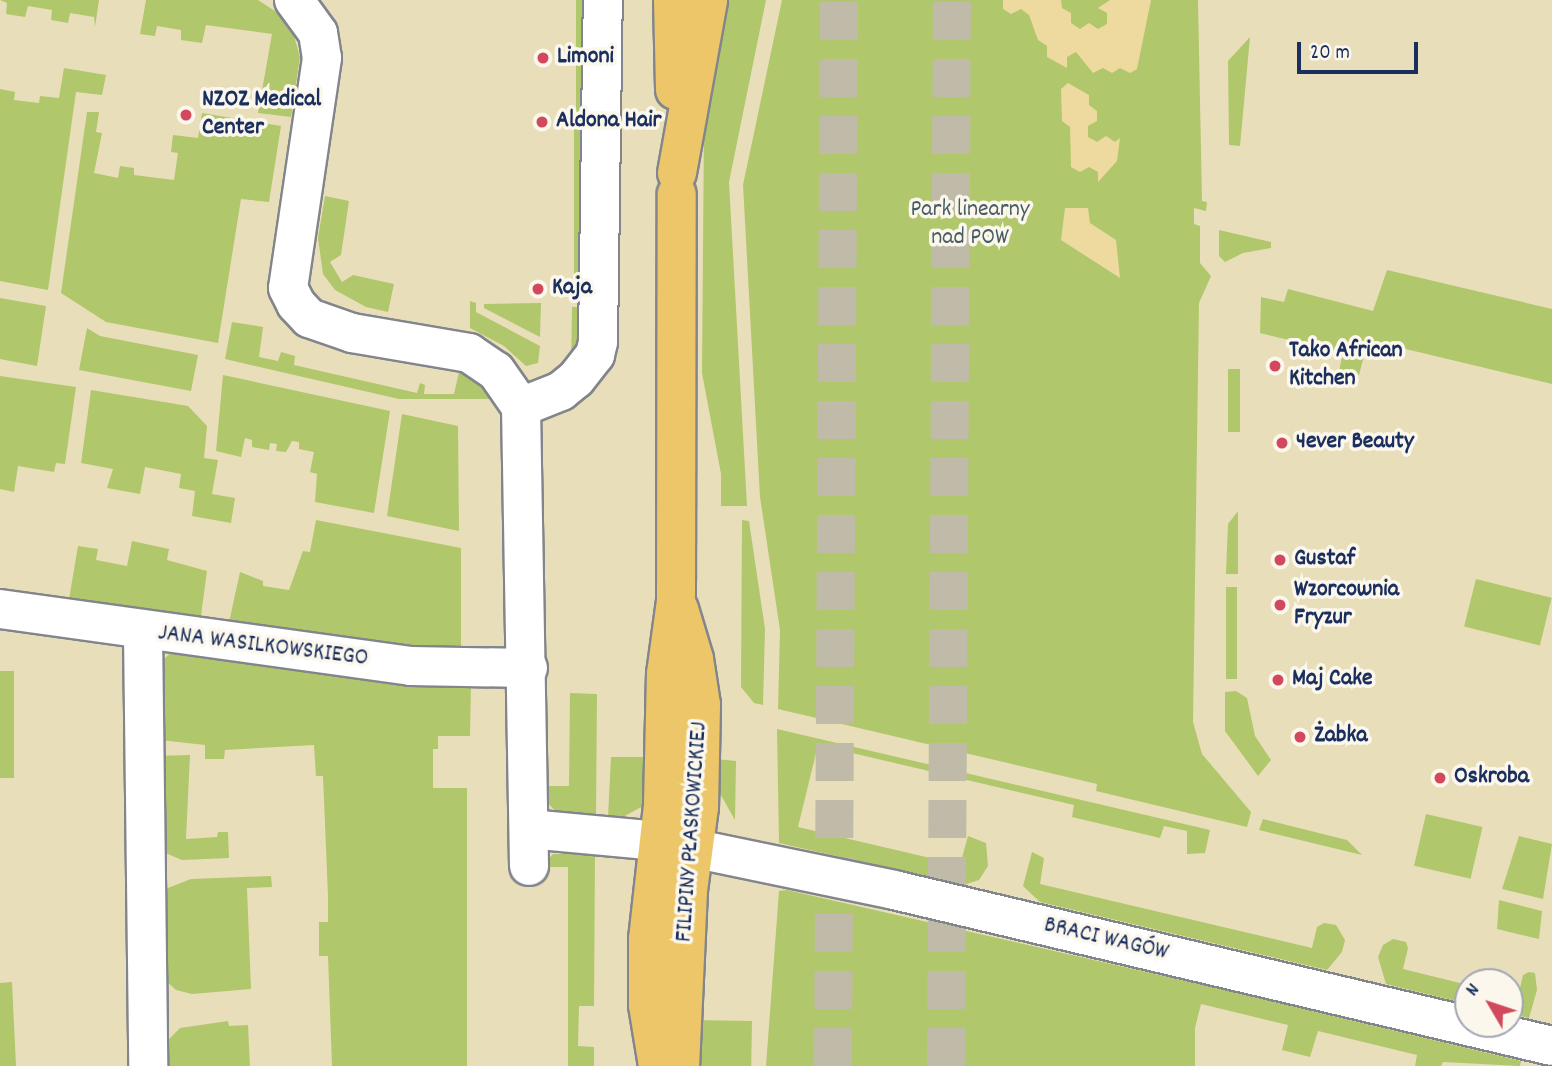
<!DOCTYPE html>
<html>
<head>
<meta charset="utf-8">
<style>
	body { margin:0 }
	#map { position:relative; width:1552px; height:1066px; overflow:hidden; background:#e9deba; font-family:Dekko,sans-serif }
	div>[style] { position:absolute }
	.green>* { inset:0; background:#b1c76b; transform-origin:0 0 }
	.sand>* { inset:0; background:#eeda9e }
	.highway-tunnel>* { height:38px; margin-top:-19px; transform-origin:0; background:repeating-linear-gradient(90deg,#c0bba8 0 38px,transparent 0 57px) }
	.roads { filter:drop-shadow(2px 0 #82868c) drop-shadow(-2px 0 #82868c) drop-shadow(0 2px #82868c) drop-shadow(0 -2px #82868c) }
	.minor>* { height:38px; margin:-19px; padding:0 19px; transform-origin:19px; border-radius:19px; background:#fff }
	.major>* { height:38px; margin:-19px; padding:0 19px; transform-origin:19px; border-radius:19px; background:#ecc669 }
	.dots>* { width:19px; height:19px; translate:-50% -50%; box-sizing:border-box; border:4px solid #fbf7ec; border-radius:50% }
	span { translate:-50% -50%; white-space:nowrap; text-align:center; line-height:1.15; -webkit-text-stroke:7px #fbf7ec; paint-order:stroke }
	.poi-label { font-size:24px; color:#1b2f5e; font-weight:700 }
	.left { translate:0 -50%; text-align:left }
	.park-label { font-size:24px; color:#485d62 }
	.street-label { font-size:24px; color:#1b2f5e }
	.north { position:absolute; left:1454px; top:968px; width:70px; height:70px; box-sizing:border-box; background:#fbf7ec; border:2px solid #a1a7b3; border-radius:50%; rotate:309deg; font-size:19px; font-weight:700; line-height:28px; text-align:center; color:#1b2f5e }
	.north::after { content:''; display:block; margin:auto; width:24px; height:32px; background:#d1495b; clip-path:polygon(50% 0,100% 100%,50% 72%,0 100%) }
	.scale { position:absolute; left:1297px; top:42px; width:121px; height:32px; box-sizing:border-box; border:4px solid #1b2f5e; border-top:0; padding-left:9px; font-size:21px; line-height:24px; white-space:nowrap; color:#1b2f5e; -webkit-text-stroke:5px #fbf7ec; paint-order:stroke }
</style>
</head>
<body>
<div id="map">
	<div class="green">
		<i style="clip-path:polygon(0 0,99px 0,95px 27px,94px 17px,70px 13px,68px 23px,51px 20px,52px 10px,28px 6px,25px 17px,6px 14px,7px 3px)"></i>
		<i style="clip-path:polygon(146px 0,258px 0,281px 15px,292px 29px,300px 57px,291px 117px,258px 113px,272px 34px,206px 25px,202px 43px,181px 40px,181px 30px,157px 26px,155px 36px,140px 34px)"></i>
		<i style="left:576px;top:0;width:10px;height:116px"></i>
		<i style="clip-path:polygon(723px 0,766px 0,729px 182px,747px 506px,721px 506px,721px 474px,702px 373px,704px 127px)"></i>
		<i style="clip-path:polygon(782px 0,1198px 0,1202px 201px,1207px 202px,1206px 211px,1194px 208px,1194px 224px,1200px 226px,1200px 263px,1211px 276px,1199px 303px,1193px 722px,1202px 754px,1251px 812px,1247px 827px,1096px 791px,1097px 784px,778px 709px,780px 630px,760px 497px,743px 185px)"></i>
		<i style="clip-path:polygon(1250px 37px,1240px 146px,1229px 145px,1228px 61px)"></i>
		<i style="clip-path:polygon(64px 68px,106px 75px,102px 95px,76px 92px,48px 290px,0 281px,0 89px,15px 92px,14px 100px,39px 103px,40px 96px,59px 98px)"></i>
		<i style="clip-path:polygon(87px 112px,99px 112px,96px 132px,102px 133px,94px 173px,118px 178px,120px 166px,134px 168px,134px 175px,174px 180px,178px 153px,171px 152px,173px 135px,198px 138px,202px 113px,281px 126px,269px 202px,241px 199px,218px 343px,106px 322px,61px 293px)"></i>
		<i style="left:574px;top:128px;width:11px;height:166px"></i>
		<i style="clip-path:polygon(325px 196px,349px 201px,341px 255px,330px 262px,342px 282px,353px 275px,394px 284px,388px 312px,366px 307px,335px 290px,323px 274px,318px 238px)"></i>
		<i style="clip-path:polygon(1219px 230px,1271px 242px,1271px 248px,1243px 253px,1225px 262px,1219px 256px)"></i>
		<i style="clip-path:polygon(1387px 270px,1552px 309px,1552px 384px,1368px 340px,1359px 375px,1339px 371px,1343px 353px,1260px 333px,1261px 297px,1284px 302px,1288px 289px,1373px 311px)"></i>
		<i style="clip-path:polygon(0 298px,46px 306px,37px 366px,0 359px)"></i>
		<i style="clip-path:polygon(470px 301px,476px 303px,476px 312px,540px 346px,538px 363px,526px 366px,504px 346px,470px 328px)"></i>
		<i style="clip-path:polygon(541px 303px,540px 337px,484px 308px,484px 304px)"></i>
		<i style="clip-path:polygon(572px 307px,583px 307px,582px 343px,571px 368px)"></i>
		<i style="clip-path:polygon(232px 322px,263px 327px,259px 357px,278px 361px,281px 352px,295px 356px,294px 365px,417px 393px,420px 383px,425px 385px,424px 394px,454px 394px,459px 372px,480px 381px,496px 399px,399px 399px,225px 359px)"></i>
		<i style="clip-path:polygon(87px 328px,100px 336px,198px 355px,191px 391px,79px 370px)"></i>
		<i style="left:1228px;top:369px;width:12px;height:63px"></i>
		<i style="clip-path:polygon(223px 375px,390px 411px,374px 513px,315px 502px,317px 474px,310px 472px,314px 452px,299px 449px,299px 442px,292px 441px,286px 452px,276px 451px,277px 444px,270px 443px,269px 450px,252px 447px,252px 440px,245px 438px,241px 457px,216px 451px)"></i>
		<i style="clip-path:polygon(0 376px,76px 387px,65px 464px,56px 463px,54px 472px,18px 466px,14px 492px,0 489px)"></i>
		<i style="clip-path:polygon(91px 390px,188px 406px,207px 426px,204px 458px,218px 460px,212px 494px,235px 498px,231px 523px,192px 516px,195px 491px,179px 488px,181px 474px,145px 467px,140px 494px,107px 488px,113px 469px,81px 463px)"></i>
		<i style="clip-path:polygon(402px 414px,458px 426px,459px 531px,387px 516px)"></i>
		<i style="clip-path:polygon(1238px 511px,1238px 574px,1226px 574px,1228px 524px)"></i>
		<i style="clip-path:polygon(316px 520px,461px 548px,461px 653px,228px 627px,240px 572px,263px 581px,263px 586px,289px 590px,303px 551px,310px 552px)"></i>
		<i style="clip-path:polygon(742px 520px,749px 521px,765px 629px,763px 705px,754px 703px,741px 687px)"></i>
		<i style="clip-path:polygon(132px 541px,169px 549px,167px 560px,207px 571px,200px 623px,67px 611px,78px 546px,98px 549px,96px 560px,127px 566px)"></i>
		<i style="left:1476px;top:579px;width:78px;height:49px;rotate:14deg"></i>
		<i style="left:1226px;top:587px;width:11px;height:92px"></i>
		<i style="clip-path:polygon(174px 650px,471px 683px,470px 736px,438px 736px,438px 749px,433px 749px,433px 788px,467px 788px,467px 1066px,332px 1066px,328px 956px,319px 956px,319px 922px,328px 922px,328px 896px,323px 776px,316px 776px,314px 745px,225px 750px,224px 759px,205px 759px,205px 745px,160px 740px,163px 660px)"></i>
		<i style="left:0;top:671px;width:14px;height:107px"></i>
		<i style="clip-path:polygon(1236px 691px,1247px 698px,1255px 736px,1271px 760px,1258px 776px,1225px 731px,1225px 692px)"></i>
		<i style="clip-path:polygon(570px 693px,597px 694px,596px 816px,557px 813px,545px 800px,544px 786px,569px 786px)"></i>
		<i style="clip-path:polygon(777px 729px,1210px 830px,1205px 853px,1187px 854px,1187px 831px,1164px 826px,1160px 838px,1072px 817px,1074px 805px,818px 745px,798px 827px,960px 865px,968px 836px,986px 843px,988px 866px,979px 880px,963px 885px,779px 843px)"></i>
		<i style="clip-path:polygon(190px 755px,186px 839px,217px 837px,218px 832px,228px 832px,229px 858px,182px 860px,163px 852px,154px 756px)"></i>
		<i style="clip-path:polygon(611px 757px,654px 757px,645px 805px,623px 817px,608px 817px)"></i>
		<i style="clip-path:polygon(715px 759px,736px 761px,735px 820px,718px 790px)"></i>
		<i style="left:1426px;top:814px;width:58px;height:53px;rotate:13deg"></i>
		<i style="clip-path:polygon(1263px 819px,1347px 840px,1362px 855px,1259px 830px)"></i>
		<i style="clip-path:polygon(1519px 836px,1552px 844px,1543px 899px,1502px 889px)"></i>
		<i style="clip-path:polygon(1032px 852px,1044px 858px,1040px 884px,1312px 948px,1317px 927px,1324px 923px,1336px 925px,1345px 940px,1342px 952px,1327px 970px,1040px 902px,1023px 886px)"></i>
		<i style="clip-path:polygon(553px 854px,595px 854px,594px 1006px,579px 1006px,578px 1046px,594px 1047px,594px 1066px,568px 1066px,568px 867px,541px 867px)"></i>
		<i style="clip-path:polygon(271px 876px,272px 887px,247px 888px,251px 989px,192px 994px,176px 990px,164px 979px,160px 899px,168px 888px,191px 879px)"></i>
		<i style="clip-path:polygon(787px 890px,1190px 982px,1521px 1061px,1520px 1066px,1443px 1062px,1441px 1066px,1415px 1066px,1417px 1055px,1318px 1031px,1310px 1057px,1282px 1050px,1288px 1025px,1201px 1004px,1195px 1028px,1195px 1066px,766px 1066px,779px 891px)"></i>
		<i style="clip-path:polygon(1499px 900px,1542px 911px,1539px 939px,1497px 929px)"></i>
		<i style="clip-path:polygon(1393px 939px,1406px 942px,1408px 948px,1403px 969px,1468px 985px,1468px 1004px,1386px 984px,1378px 957px,1383px 945px)"></i>
		<i style="clip-path:polygon(1529px 972px,1535px 973px,1537px 990px,1529px 1018px,1510px 1014px,1510px 995px,1518px 997px,1523px 975px)"></i>
		<i style="clip-path:polygon(12px 982px,16px 1066px,0 1066px,0 983px)"></i>
		<i style="left:695px;top:1020px;width:57px;height:46px;rotate:1deg"></i>
		<i style="clip-path:polygon(228px 1021px,229px 1026px,248px 1025px,250px 1066px,158px 1066px,165px 1043px,180px 1028px)"></i>
	</div>
	<div class="sand">
		<i style="clip-path:polygon(1003px 0,1061px 0,1062px 8px,1071px 13px,1071px 23px,1080px 29px,1089px 23px,1098px 29px,1107px 24px,1107px 13px,1098px 8px,1110px 0,1151px 0,1137px 69px,1130px 73px,1120px 68px,1112px 73px,1103px 68px,1093px 73px,1076px 52px,1067px 57px,1067px 68px,1047px 57px,1047px 46px,1038px 40px,1029px 15px,1021px 9px,1011px 14px,1003px 9px)"></i>
		<i style="clip-path:polygon(1068px 83px,1089px 95px,1089px 105px,1097px 111px,1097px 121px,1088px 126px,1088px 137px,1097px 142px,1106px 136px,1115px 142px,1120px 138px,1117px 161px,1098px 182px,1098px 172px,1089px 167px,1080px 172px,1071px 167px,1070px 127px,1062px 121px,1061px 89px)"></i>
		<i style="clip-path:polygon(1065px 208px,1088px 208px,1090px 223px,1116px 240px,1120px 278px,1061px 240px)"></i>
	</div>
	<div class="highway-tunnel">
		<i style="left:833px;top:1066px;width:1066px;rotate:-89.68deg"></i>
		<i style="left:946px;top:1066px;width:1066px;rotate:-89.68deg"></i>
	</div>
	<div class="roads">
		<div class="minor">
			<i style="left:294px;top:0;width:41px;rotate:54deg"></i>
			<i style="left:318px;top:33px;width:25px;rotate:81deg"></i>
			<i style="left:322px;top:58px;width:232px;rotate:98.4deg"></i>
			<i style="left:288px;top:288px;width:18px;rotate:63deg"></i>
			<i style="left:296px;top:304px;width:19px;rotate:47deg"></i>
			<i style="left:309px;top:318px;width:46px;rotate:19.2deg"></i>
			<i style="left:352px;top:333px;width:119px;rotate:9.7deg"></i>
			<i style="left:469px;top:353px;width:32px;rotate:34deg"></i>
			<i style="left:496px;top:371px;width:44px;rotate:55.2deg"></i>
			<i style="left:521px;top:407px;width:459px;rotate:89deg"></i>
			<i style="left:521px;top:407px;width:43px;rotate:-21.8deg"></i>
			<i style="left:561px;top:391px;width:19px;rotate:-39deg"></i>
			<i style="left:576px;top:379px;width:31px;rotate:-52deg"></i>
			<i style="left:595px;top:355px;width:13px;rotate:-77deg"></i>
			<i style="left:598px;top:342px;width:342px;rotate:-89.2deg"></i>
			<i style="left:0;top:609px;width:415px;rotate:7.9deg"></i>
			<i style="left:411px;top:666px;width:117px;rotate:1deg"></i>
			<i style="left:143px;top:632px;width:434px;rotate:89.3deg"></i>
			<i style="left:529px;top:829px;width:130px;rotate:5.3deg"></i>
			<i style="left:658px;top:841px;width:241px;rotate:11.7deg"></i>
			<i style="left:894px;top:890px;width:676px;rotate:13.34deg"></i>
		</div>
		<div class="major">
			<i style="left:673px;top:0;width:90px;rotate:88.7deg"></i>
			<i style="left:677px;top:173px;width:176px;rotate:-79.8deg"></i>
			<i style="left:679px;top:609px;width:52px;rotate:73.3deg"></i>
			<i style="left:694px;top:659px;width:47px;rotate:81.3deg"></i>
			<i style="left:701px;top:705px;width:102px;rotate:91.1deg"></i>
			<i style="left:699px;top:807px;width:85px;rotate:97.5deg"></i>
			<i style="left:688px;top:891px;width:175px;rotate:92.6deg"></i>
			<i style="left:658px;top:1066px;width:62px;rotate:-99.3deg"></i>
			<i style="left:648px;top:1005px;width:66px;rotate:-90deg"></i>
			<i style="left:648px;top:939px;width:135px;rotate:-83.6deg"></i>
			<i style="left:663px;top:805px;width:131px;rotate:-88.7deg"></i>
			<i style="left:666px;top:674px;width:74px;rotate:-82.2deg"></i>
			<i style="left:676px;top:601px;width:407px;rotate:-89.9deg"></i>
		</div>
	</div>
	<div class="dots">
		<i style="left:543px;top:58px;background:#d1495b"></i>
		<i style="left:186px;top:115px;background:#d1495b"></i>
		<i style="left:542px;top:122px;background:#d1495b"></i>
		<i style="left:538px;top:289px;background:#d1495b"></i>
		<i style="left:1275px;top:366px;background:#d1495b"></i>
		<i style="left:1282px;top:443px;background:#d1495b"></i>
		<i style="left:1280px;top:560px;background:#d1495b"></i>
		<i style="left:1280px;top:605px;background:#d1495b"></i>
		<i style="left:1278px;top:680px;background:#d1495b"></i>
		<i style="left:1300px;top:737px;background:#d1495b"></i>
		<i style="left:1440px;top:778px;background:#d1495b"></i>
	</div>
	<div class="poi-label">
		<span class="left" style="left:557px;top:58px">Limoni</span>
		<span class="left" style="left:202px;top:115px">NZOZ Medical<br>Center</span>
		<span class="left" style="left:556px;top:122px">Aldona Hair</span>
		<span class="left" style="left:552px;top:289px">Kaja</span>
		<span class="left" style="left:1289px;top:366px">Tako African<br>Kitchen</span>
		<span class="left" style="left:1296px;top:443px">4ever Beauty</span>
		<span class="left" style="left:1294px;top:560px">Gustaf</span>
		<span class="left" style="left:1294px;top:605px">Wzorcownia<br>Fryzur</span>
		<span class="left" style="left:1292px;top:680px">Maj Cake</span>
		<span class="left" style="left:1314px;top:737px">Żabka</span>
		<span class="left" style="left:1454px;top:778px">Oskroba</span>
	</div>
	<div class="park-label">
		<span style="left:970px;top:225px">Park linearny<br>nad POW</span>
	</div>
	<div class="street-label">
		<span style="left:263px;top:647px;rotate:7deg">JANA WASILKOWSKIEGO</span>
		<span style="left:693px;top:832px;rotate:-86deg">FILIPINY PŁASKOWICKIEJ</span>
		<span style="left:1106px;top:940px;rotate:13deg">BRACI WAGÓW</span>
	</div>
	<div class="north">N</div>
	<div class="scale">20 m</div>
</div>
</body>
</html>
